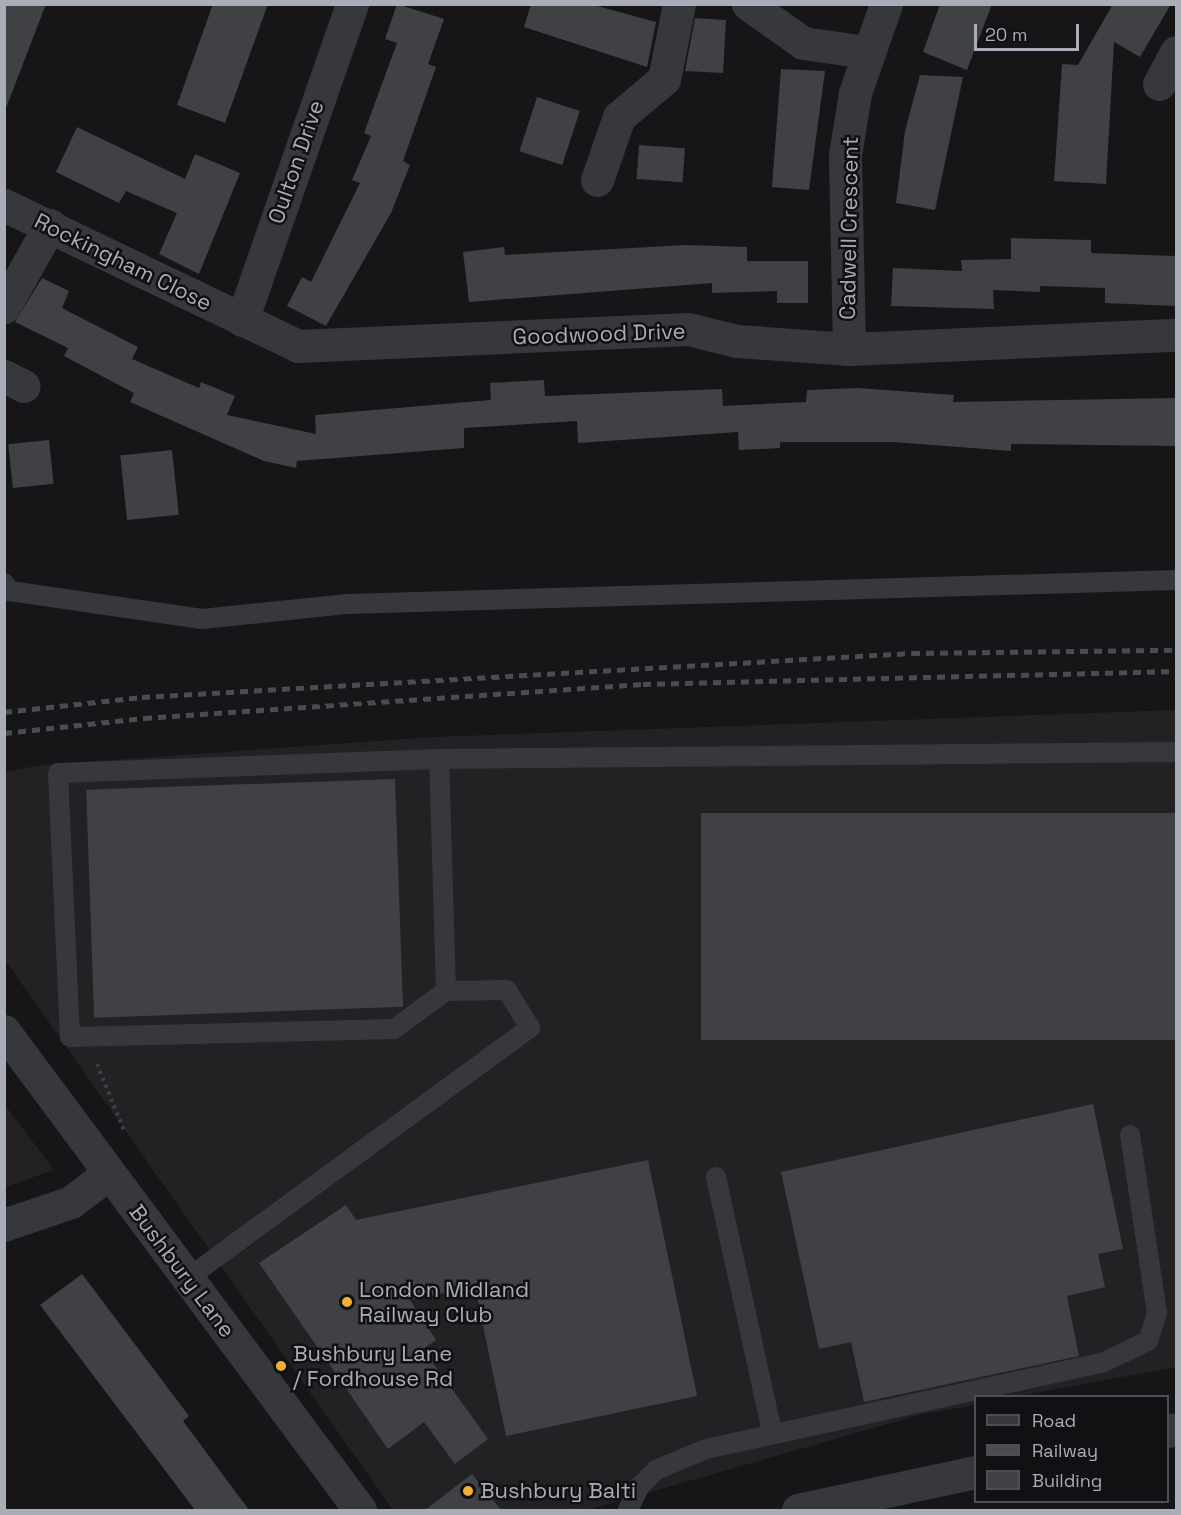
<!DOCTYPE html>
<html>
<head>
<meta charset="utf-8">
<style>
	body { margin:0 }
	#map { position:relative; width:1181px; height:1515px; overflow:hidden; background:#161618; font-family:"Space Grotesk",sans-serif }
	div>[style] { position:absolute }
	.built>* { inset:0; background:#222225 }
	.building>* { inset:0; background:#404145; transform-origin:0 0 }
	.path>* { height:4px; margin-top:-2px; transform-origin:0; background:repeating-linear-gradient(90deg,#3d3f44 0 3px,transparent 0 7.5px) }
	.service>* { height:20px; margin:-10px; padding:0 10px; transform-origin:10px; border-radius:10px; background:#37383d }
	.minor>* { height:33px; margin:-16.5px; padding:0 16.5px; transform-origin:16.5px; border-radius:16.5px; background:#37383d }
	.tertiary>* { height:33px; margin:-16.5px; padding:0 16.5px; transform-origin:16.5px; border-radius:16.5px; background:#37383d }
	.rail>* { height:4.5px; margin-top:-2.25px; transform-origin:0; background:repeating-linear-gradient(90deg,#4a4c52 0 8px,transparent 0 14px) }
	.dots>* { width:16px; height:16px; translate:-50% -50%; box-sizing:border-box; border:3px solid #111113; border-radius:50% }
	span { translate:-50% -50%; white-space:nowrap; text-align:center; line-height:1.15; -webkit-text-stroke:5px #111113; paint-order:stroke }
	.street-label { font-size:22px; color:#a8adb8 }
	.poi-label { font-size:22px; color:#a8adb8 }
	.left { translate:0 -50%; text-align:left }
	.frame { position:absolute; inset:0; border:6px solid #a8adb8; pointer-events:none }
	.legend { position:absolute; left:974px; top:1395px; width:195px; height:108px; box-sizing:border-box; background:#111113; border:2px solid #4d4f55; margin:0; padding:8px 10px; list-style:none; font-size:18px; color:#a8adb8 }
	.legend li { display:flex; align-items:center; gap:12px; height:30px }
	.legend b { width:30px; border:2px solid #4d4f55 }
	.scale { position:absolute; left:974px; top:24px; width:105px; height:27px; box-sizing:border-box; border:3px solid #a8adb8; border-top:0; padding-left:8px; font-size:18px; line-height:21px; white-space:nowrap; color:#a8adb8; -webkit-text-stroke:4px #111113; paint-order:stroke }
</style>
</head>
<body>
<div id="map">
	<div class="built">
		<i style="clip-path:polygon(1176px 710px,1176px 1367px,1019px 1396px,976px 1396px,975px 1405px,919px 1415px,588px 1510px,393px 1510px,5px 960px,4px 772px,41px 765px,433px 737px)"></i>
		<i style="clip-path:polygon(5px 1105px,54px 1170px,5px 1187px)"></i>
	</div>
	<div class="building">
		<i style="clip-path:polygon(4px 4px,46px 4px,6px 108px,4px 108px)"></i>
		<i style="clip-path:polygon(213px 4px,268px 4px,225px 123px,177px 105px)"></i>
		<i style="clip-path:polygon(397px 4px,444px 19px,428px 64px,436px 67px,403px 161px,410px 165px,391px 213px,326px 326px,287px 306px,302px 277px,311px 282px,360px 183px,352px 180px,371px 136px,364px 133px,397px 43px,385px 39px)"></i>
		<i style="clip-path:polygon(531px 4px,590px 4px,656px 22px,647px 67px,524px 27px)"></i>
		<i style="clip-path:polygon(940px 4px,992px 4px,967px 70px,923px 52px)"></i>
		<i style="clip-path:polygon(1113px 4px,1171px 4px,1140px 57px,1114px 42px,1106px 184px,1054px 181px,1062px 64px,1078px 65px)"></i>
		<i style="clip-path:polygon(695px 18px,726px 20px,723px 73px,685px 71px)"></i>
		<i style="clip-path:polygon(781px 69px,825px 71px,809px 190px,772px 187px)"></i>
		<i style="clip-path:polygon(920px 75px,963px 77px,935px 210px,896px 203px,905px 131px)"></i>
		<i style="left:537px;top:97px;width:45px;height:57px;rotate:18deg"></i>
		<i style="clip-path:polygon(77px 127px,185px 179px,195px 154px,240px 173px,199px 274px,159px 254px,177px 213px,126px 191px,119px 203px,56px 172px)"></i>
		<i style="left:639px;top:145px;width:46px;height:34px;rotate:4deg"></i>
		<i style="clip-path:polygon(1011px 238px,1091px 240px,1091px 253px,1176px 256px,1176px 306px,1105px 303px,1105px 288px,1040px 286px,1040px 292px,993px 290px,994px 309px,891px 306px,893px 268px,962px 271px,961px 260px,1011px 259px)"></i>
		<i style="clip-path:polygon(686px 245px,747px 247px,747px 261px,808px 261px,808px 303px,777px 303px,777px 291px,712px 293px,712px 283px,469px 302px,463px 252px,504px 247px,505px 255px)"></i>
		<i style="clip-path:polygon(42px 278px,69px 291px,62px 308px,138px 347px,132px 359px,199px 388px,201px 382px,235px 396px,227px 415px,316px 434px,315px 415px,491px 400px,490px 383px,544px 380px,545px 396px,722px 389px,723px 406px,806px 402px,807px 390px,858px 388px,954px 395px,953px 402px,1176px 398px,1176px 446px,1011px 444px,1011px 451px,893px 442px,780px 442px,780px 448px,739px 450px,738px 432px,578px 443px,577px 421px,464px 428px,464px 448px,297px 461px,296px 468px,264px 461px,130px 402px,134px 393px,64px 356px,68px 348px,15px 322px)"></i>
		<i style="left:49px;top:440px;width:44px;height:41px;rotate:84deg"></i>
		<i style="left:172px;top:450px;width:65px;height:52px;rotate:84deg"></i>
		<i style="left:395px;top:779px;width:228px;height:309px;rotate:88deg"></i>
		<i style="left:1176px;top:813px;width:227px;height:475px;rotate:90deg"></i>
		<i style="clip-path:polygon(1093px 1104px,1123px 1249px,1098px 1254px,1105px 1287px,1067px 1296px,1079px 1356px,864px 1402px,851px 1342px,819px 1349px,781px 1172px)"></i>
		<i style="clip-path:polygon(648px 1160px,697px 1396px,506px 1436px,475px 1287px,410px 1300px,436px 1340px,423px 1349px,488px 1439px,455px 1464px,424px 1422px,388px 1449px,259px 1263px,346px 1205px,356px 1220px)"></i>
		<i style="clip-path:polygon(82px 1274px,189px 1416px,183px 1421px,249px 1510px,195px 1510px,40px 1305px)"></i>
		<i style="clip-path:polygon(472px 1474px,501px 1510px,425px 1510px)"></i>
	</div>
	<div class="path">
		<i style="left:97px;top:1064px;width:74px;rotate:67.9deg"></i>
	</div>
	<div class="service">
		<i style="left:4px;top:583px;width:10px;rotate:53deg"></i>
		<i style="left:10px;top:591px;width:194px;rotate:8.3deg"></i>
		<i style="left:202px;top:619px;width:147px;rotate:-5.9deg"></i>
		<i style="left:348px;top:604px;width:828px;rotate:-1.66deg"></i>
		<i style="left:439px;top:759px;width:737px;rotate:-0.54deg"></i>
		<i style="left:716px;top:1177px;width:260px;rotate:77.6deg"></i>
		<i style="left:188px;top:1278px;width:424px;rotate:-36.2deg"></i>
		<i style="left:530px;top:1028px;width:44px;rotate:-121.2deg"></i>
		<i style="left:507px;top:990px;width:61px;rotate:179.1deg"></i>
		<i style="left:446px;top:991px;width:232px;rotate:-91.7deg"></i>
		<i style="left:439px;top:759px;width:381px;rotate:177.9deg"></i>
		<i style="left:58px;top:773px;width:264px;rotate:87.4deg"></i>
		<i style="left:70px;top:1037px;width:324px;rotate:-1.4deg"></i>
		<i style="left:394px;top:1029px;width:64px;rotate:-36.2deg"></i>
		<i style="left:628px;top:1510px;width:25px;rotate:-64deg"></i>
		<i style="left:639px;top:1487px;width:24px;rotate:-45deg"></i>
		<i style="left:656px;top:1470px;width:54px;rotate:-22.8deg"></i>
		<i style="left:706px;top:1449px;width:405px;rotate:-12.3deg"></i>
		<i style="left:1102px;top:1363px;width:51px;rotate:-25.6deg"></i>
		<i style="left:1148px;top:1341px;width:29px;rotate:-72deg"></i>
		<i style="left:1157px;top:1313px;width:180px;rotate:-98.6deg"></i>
	</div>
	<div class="minor">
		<i style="left:748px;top:4px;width:67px;rotate:35.3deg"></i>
		<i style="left:803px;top:43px;width:64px;rotate:8.1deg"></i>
		<i style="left:1159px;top:84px;width:36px;rotate:-62deg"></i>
		<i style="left:597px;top:180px;width:67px;rotate:-70.8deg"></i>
		<i style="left:619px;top:117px;width:59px;rotate:-40.2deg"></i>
		<i style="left:664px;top:79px;width:76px;rotate:-78.7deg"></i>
		<i style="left:4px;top:205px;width:326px;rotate:25.6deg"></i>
		<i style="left:298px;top:346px;width:390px;rotate:-2.5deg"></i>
		<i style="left:688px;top:329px;width:50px;rotate:13.8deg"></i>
		<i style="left:737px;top:341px;width:112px;rotate:4.1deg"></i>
		<i style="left:849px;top:349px;width:327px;rotate:-2.5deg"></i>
		<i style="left:4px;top:307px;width:94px;rotate:-60.7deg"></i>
		<i style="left:242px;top:320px;width:335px;rotate:-70.8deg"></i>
		<i style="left:849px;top:349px;width:194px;rotate:-91.2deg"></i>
		<i style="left:845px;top:155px;width:63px;rotate:-80.8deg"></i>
		<i style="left:855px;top:93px;width:94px;rotate:-70.8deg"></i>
		<i style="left:4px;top:376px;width:22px;rotate:27deg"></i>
		<i style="left:4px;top:1225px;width:71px;rotate:-18.9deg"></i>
		<i style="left:71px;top:1202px;width:46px;rotate:-37.1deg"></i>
		<i style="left:1168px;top:1431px;width:8px;rotate:-14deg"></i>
		<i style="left:798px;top:1510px;width:182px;rotate:-12.1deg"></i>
	</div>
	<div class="tertiary">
		<i style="left:4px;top:1031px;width:597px;rotate:53.38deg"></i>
	</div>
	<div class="rail">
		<i style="left:4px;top:712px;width:139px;rotate:-6.2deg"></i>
		<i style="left:142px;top:697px;width:771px;rotate:-3.27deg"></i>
		<i style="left:912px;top:653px;width:264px;rotate:-0.7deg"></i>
		<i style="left:4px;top:733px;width:141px;rotate:-6.1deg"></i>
		<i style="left:144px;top:718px;width:500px;rotate:-3.9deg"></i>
		<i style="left:643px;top:684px;width:533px;rotate:-1.4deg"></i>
	</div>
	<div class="dots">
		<i style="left:347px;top:1302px;background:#f2b134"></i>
		<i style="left:281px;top:1366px;background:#f2b134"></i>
		<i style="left:468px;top:1491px;background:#f2b134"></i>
	</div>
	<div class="street-label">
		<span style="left:296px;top:162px;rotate:-71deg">Oulton Drive</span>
		<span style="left:849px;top:228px;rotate:-89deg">Cadwell Crescent</span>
		<span style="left:123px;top:262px;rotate:26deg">Rockingham Close</span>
		<span style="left:599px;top:334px;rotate:-2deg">Goodwood Drive</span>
		<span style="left:182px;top:1271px;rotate:53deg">Bushbury Lane</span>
	</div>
	<div class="poi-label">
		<span class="left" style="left:359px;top:1302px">London Midland<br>Railway Club</span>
		<span class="left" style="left:293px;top:1366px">Bushbury Lane<br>/ Fordhouse Rd</span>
		<span class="left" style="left:480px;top:1491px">Bushbury Balti</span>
	</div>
	<div class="frame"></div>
	<ul class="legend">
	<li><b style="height:8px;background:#37383d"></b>Road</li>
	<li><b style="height:8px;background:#4a4c52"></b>Railway</li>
	<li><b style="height:16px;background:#404145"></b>Building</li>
	</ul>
	<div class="scale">20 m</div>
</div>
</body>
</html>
